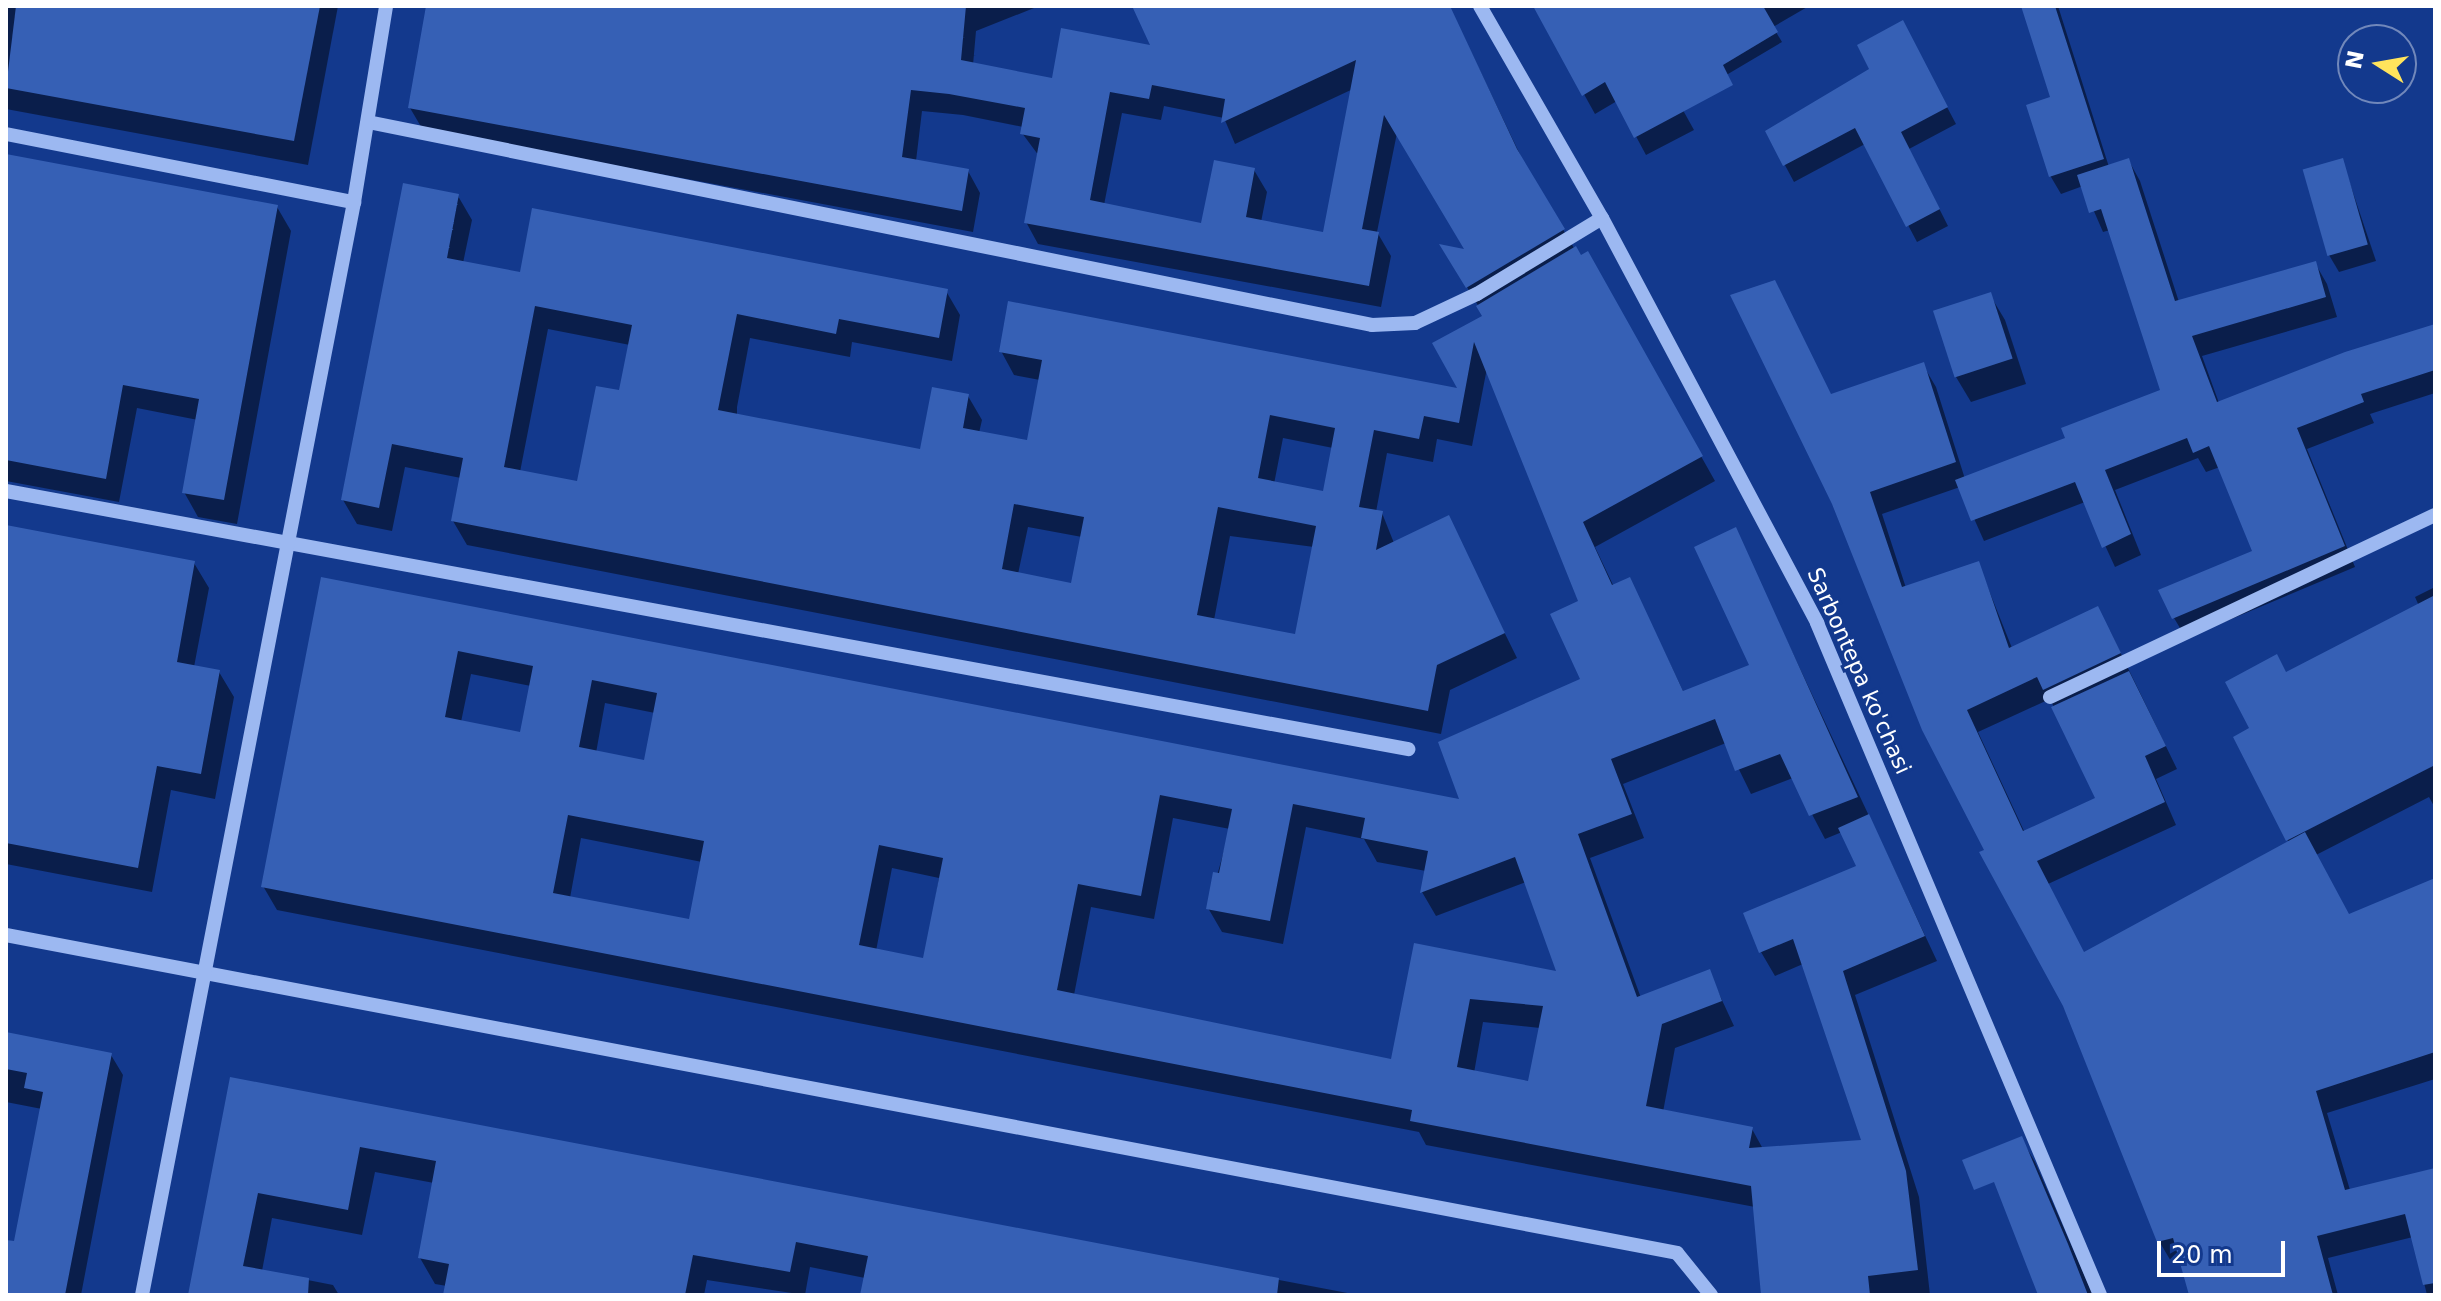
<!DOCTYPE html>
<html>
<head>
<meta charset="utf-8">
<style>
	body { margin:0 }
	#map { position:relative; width:2441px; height:1301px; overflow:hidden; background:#13398d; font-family:"DejaVu Sans",sans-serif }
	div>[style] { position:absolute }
	.shadow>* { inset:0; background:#0007 }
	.building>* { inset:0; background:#3660b5; transform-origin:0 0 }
	.minor>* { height:14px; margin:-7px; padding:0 7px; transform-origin:7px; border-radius:7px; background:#9cb8f1 }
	span { translate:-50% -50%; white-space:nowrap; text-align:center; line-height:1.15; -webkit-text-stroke:6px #13398d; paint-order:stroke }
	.street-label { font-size:22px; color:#fff }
	.frame { position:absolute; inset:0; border:8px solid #fff; pointer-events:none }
	.north { position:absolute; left:2337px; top:24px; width:80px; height:80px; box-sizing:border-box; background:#13398d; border:2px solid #7188bb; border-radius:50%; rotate:281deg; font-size:22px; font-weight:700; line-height:32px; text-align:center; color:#fff }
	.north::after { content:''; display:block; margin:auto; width:28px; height:36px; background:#ffe45c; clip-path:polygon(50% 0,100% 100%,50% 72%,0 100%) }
	.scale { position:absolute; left:2157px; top:1241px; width:128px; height:36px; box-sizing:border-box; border:4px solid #fff; border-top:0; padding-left:10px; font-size:24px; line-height:28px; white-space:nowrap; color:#fff; -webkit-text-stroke:6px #13398d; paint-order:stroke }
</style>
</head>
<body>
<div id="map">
	<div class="shadow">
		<i style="clip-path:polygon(6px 6px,338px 6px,308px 165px,6px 109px)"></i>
		<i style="clip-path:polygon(evenodd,428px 6px,1039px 6px,976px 31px,973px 65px,1053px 80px,1154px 48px,1135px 6px,1449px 6px,1527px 169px,1580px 258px,1587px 254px,1715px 481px,1595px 547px,1614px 587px,1630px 580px,1684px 693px,1752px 666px,1735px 530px,1937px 961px,1855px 995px,1919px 1197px,1930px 1295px,1763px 1295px,1755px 1207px,1426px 1145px,1419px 1132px,277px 910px,263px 886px,322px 580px,1462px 801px,1582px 680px,1581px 602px,1487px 368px,1472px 446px,1437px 439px,1433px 462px,1387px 453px,1376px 512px,1382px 513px,1394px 543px,1448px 518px,1517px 658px,1450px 690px,1441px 734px,467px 545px,453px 521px,461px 478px,405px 467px,392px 531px,357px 524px,343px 500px,458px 196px,472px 220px,463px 263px,521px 275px,946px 291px,960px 315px,952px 361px,852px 342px,850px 357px,750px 338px,737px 407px,737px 415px,921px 451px,968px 396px,982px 420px,979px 433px,1028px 442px,1040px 380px,1014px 375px,1001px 351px,1461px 391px,1435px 344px,1485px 317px,1443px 247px,1467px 251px,1397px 133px,1377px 232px,1391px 256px,1381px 307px,1038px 244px,1026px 222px,1039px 156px,1022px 133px,1023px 127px,963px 115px,922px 111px,916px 161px,968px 171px,980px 193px,973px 232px,423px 130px,410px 108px,428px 6px,1353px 89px,1325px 235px,1261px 222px,1267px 192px,1254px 170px,1203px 226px,1104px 205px,1122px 113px,1161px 120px,1164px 106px,1224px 118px,1235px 144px,1353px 89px,428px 6px,548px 329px,630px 345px,620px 393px,579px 484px,520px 472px,548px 329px,428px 6px,1283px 438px,1333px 448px,1324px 493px,1274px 484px,1283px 438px,428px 6px,1028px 527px,1082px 537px,1073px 585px,1018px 574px,1028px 527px,428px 6px,1230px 536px,1314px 547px,1296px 636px,1214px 620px,1230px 536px,428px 6px,471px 674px,531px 686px,522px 734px,461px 722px,471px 674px,428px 6px,605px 703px,655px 713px,645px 762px,596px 753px,605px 703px,428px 6px,1726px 743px,1751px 794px,1793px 778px,1825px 839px,1842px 832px,1859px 867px,1761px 952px,1775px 976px,1803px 964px,1864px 1142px,1763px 1149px,1752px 1129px,1663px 1112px,1675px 1048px,1734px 1026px,1709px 972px,1641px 998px,1590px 858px,1644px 838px,1623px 784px,1726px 743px,428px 6px,1173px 818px,1230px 829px,1208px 908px,1222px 932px,1283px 944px,1306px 827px,1364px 839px,1377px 862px,1426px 871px,1422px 892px,1436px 916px,1526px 882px,1559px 973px,1416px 946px,1393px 1062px,1074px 995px,1091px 907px,1154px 919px,1173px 818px,428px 6px,581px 838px,702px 862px,690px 922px,570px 898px,581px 838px,428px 6px,892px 868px,939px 878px,925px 960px,876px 951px,892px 868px,428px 6px,1483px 1022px,1540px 1028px,1530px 1084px,1474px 1073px,1483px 1022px)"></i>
		<i style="clip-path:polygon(1535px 6px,1809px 6px,1773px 27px,1782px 42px,1679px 103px,1694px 130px,1646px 155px,1617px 101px,1595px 114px)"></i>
		<i style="clip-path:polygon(evenodd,2023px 6px,2058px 6px,2109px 167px,2129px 161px,2140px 181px,2179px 302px,2315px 263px,2327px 284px,2337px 317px,2202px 356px,2219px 403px,2435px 326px,2435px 393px,2370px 414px,2374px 423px,2307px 449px,2355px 567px,2186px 638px,2174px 618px,2255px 552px,2220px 467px,2206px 472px,2198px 458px,2115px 490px,2141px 555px,2115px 567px,2085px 502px,1984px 541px,1960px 487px,1882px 514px,1906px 588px,1978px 563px,2012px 648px,2110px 631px,2177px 769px,2156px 779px,2176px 825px,2048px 884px,2084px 954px,2289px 843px,2236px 738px,2252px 729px,2286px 674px,2419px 606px,2415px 597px,2435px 587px,2435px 808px,2429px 797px,2316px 855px,2349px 917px,2435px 880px,2435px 1079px,2327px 1113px,2350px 1190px,2435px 1180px,2435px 1295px,2427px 1295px,2413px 1237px,2328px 1258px,2338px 1295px,2192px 1295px,2182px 1261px,2172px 1263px,2159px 1241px,2065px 1005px,1986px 850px,1831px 396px,1923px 365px,1936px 387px,1965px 479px,2068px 440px,2162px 391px,2110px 230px,2103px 232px,2083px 186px,2061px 194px,2051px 177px,2029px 107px,2053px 99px,2023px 6px,2050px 699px,2098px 799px,2025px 833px,1978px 732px,2050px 699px)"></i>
		<i style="clip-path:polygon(1911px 39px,1956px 124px,1909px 149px,1948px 226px,1917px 242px,1865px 144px,1794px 182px,1767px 132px,1872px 70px)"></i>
		<i style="clip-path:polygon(6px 156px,277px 207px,291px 231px,237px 524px,198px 517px,184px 492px,198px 420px,137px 408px,119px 502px,6px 481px)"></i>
		<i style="clip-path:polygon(2342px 160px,2376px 261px,2339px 272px,2329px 255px)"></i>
		<i style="clip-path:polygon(1990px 295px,2005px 320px,2026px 384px,1971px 402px,1956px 377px,1935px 313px)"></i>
		<i style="clip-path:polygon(6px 527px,194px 563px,209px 588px,194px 667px,219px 672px,234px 697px,215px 799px,171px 790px,152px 892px,6px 864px)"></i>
		<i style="clip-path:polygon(6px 1034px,111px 1055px,123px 1075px,81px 1295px,6px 1295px,6px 1242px,16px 1244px,42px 1109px,6px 1102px)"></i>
		<i style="clip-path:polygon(231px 1080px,1358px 1295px,862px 1295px,865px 1278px,810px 1267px,805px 1295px,707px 1280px,704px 1295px,445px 1295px,447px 1286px,435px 1284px,420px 1258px,434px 1183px,375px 1172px,362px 1235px,272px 1218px,262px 1271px,333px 1285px,339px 1295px,190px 1295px)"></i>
		<i style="clip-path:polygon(2021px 1139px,2035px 1162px,2093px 1295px,2040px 1295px)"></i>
	</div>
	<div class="building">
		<i style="clip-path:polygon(16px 6px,320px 6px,294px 141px,6px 88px)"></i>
		<i style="clip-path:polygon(evenodd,426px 6px,966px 6px,961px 60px,1052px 78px,1061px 28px,1150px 45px,1132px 6px,1450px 6px,1517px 149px,1565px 229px,1466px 288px,1439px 244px,1464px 249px,1384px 115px,1362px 229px,1379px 232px,1369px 286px,1024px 223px,1040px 138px,1020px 134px,1025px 108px,949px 94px,911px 90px,902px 157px,969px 169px,962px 211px,408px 108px,426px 6px,1356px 60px,1323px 232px,1246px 217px,1255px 168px,1214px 160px,1201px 223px,1090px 200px,1110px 92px,1149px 99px,1152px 85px,1225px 99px,1221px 123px,1356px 60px)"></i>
		<i style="clip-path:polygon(1533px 6px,1763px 6px,1778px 32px,1723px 65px,1733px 85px,1634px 138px,1605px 82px,1582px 96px)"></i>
		<i style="clip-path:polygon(2021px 6px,2055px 6px,2104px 159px,2049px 177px,2026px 105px,2050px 97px)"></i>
		<i style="clip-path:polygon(1903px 20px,1948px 107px,1901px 132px,1940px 209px,1906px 227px,1855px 128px,1783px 166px,1765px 131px,1869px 69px,1857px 45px)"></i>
		<i style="clip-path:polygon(6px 154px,278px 205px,224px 500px,182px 493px,199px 399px,123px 385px,106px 479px,6px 460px)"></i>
		<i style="clip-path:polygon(2129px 158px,2175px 301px,2316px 261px,2326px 297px,2192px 336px,2217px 402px,2345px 352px,2435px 324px,2435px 370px,2361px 394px,2364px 402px,2297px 428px,2345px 546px,2172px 619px,2158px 590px,2252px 551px,2209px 446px,2193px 453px,2187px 438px,2105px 470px,2131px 534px,2102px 548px,2075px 482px,1971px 521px,1955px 480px,2065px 438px,2061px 428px,2160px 390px,2101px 209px,2089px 213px,2077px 175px)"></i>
		<i style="left:2343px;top:158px;width:90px;height:42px;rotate:74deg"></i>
		<i style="clip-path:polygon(evenodd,403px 183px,459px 194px,447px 258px,520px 272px,532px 208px,948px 289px,939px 338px,839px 319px,836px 334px,737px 314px,718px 410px,920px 449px,932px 387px,969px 394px,963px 428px,1027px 440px,1042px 360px,999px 352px,1008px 301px,1457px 388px,1432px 343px,1482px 316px,1476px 306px,1576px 246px,1581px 255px,1588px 251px,1703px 456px,1583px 522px,1612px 585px,1630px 577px,1683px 691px,1749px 665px,1694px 547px,1736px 527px,1858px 797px,1809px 816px,1780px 754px,1735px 771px,1715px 719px,1611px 759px,1632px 814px,1578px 834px,1637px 997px,1710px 969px,1722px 1001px,1662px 1024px,1646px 1106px,1753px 1127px,1749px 1148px,1861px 1140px,1793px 939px,1759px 953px,1743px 913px,1856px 866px,1838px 828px,1869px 814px,1925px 936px,1843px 971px,1906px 1171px,1918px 1270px,1868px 1276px,1870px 1295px,1761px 1295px,1751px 1186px,1410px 1121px,1412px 1110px,261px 887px,321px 577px,1459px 799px,1438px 742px,1580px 679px,1550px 614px,1578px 601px,1474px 342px,1459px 423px,1424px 416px,1419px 439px,1374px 430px,1359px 507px,1383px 511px,1376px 550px,1449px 515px,1505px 633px,1437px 665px,1428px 711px,451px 521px,463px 458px,392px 444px,379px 508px,341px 500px,403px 183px,535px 306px,632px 325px,619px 390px,596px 386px,577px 481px,504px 467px,535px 306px,403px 183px,1270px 415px,1335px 428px,1323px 491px,1258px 478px,1270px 415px,403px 183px,1014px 504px,1084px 517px,1071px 583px,1002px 569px,1014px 504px,403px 183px,1218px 507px,1316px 526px,1295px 634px,1197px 615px,1218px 507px,403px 183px,458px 651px,533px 666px,520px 732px,445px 717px,458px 651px,403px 183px,592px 680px,657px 693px,644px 760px,579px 747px,592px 680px,403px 183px,1160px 795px,1232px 809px,1219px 873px,1213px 872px,1206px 909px,1270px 921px,1293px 804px,1365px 818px,1361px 838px,1428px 851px,1420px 893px,1515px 857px,1556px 971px,1414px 943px,1391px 1059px,1057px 990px,1078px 884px,1141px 896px,1160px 795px,403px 183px,568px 815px,704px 841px,689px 919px,553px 893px,568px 815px,403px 183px,879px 845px,943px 858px,923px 958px,859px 945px,879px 845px,403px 183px,1470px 999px,1543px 1006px,1528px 1081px,1457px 1067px,1470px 999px)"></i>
		<i style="clip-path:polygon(1775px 280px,1831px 394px,1924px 362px,1956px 462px,1870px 492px,1902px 587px,1979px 561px,2009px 648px,2098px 606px,2121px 653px,2043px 690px,2037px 677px,1967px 710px,2023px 831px,2095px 798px,2051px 707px,2129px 671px,2166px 746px,2145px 756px,2165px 802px,2037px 861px,2084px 952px,2305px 832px,2349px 914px,2435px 878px,2435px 1052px,2316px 1091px,2345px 1190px,2435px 1168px,2435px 1283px,2423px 1285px,2405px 1214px,2317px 1236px,2333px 1295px,2189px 1295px,2173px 1238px,2157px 1242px,2063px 1006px,1979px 852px,1984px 850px,1922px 730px,1832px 504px,1730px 295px)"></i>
		<i style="left:1991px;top:292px;width:70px;height:61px;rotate:72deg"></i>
		<i style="clip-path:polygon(6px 525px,195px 561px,177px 662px,220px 670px,201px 774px,157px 766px,138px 868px,6px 843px)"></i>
		<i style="clip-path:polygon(2435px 595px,2435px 765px,2286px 841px,2233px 737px,2249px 728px,2225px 682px,2277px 654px,2286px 672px)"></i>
		<i style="clip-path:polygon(6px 1032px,112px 1053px,65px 1295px,6px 1295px,6px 1240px,14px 1241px,43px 1092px,24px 1088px,27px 1073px,6px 1069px)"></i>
		<i style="clip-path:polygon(230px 1077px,1279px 1278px,1277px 1295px,860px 1295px,868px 1256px,796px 1242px,790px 1272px,693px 1255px,685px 1295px,443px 1295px,449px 1264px,418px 1258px,436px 1161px,360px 1147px,348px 1210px,258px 1193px,243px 1266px,309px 1278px,308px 1295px,188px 1295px)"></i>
		<i style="clip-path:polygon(2022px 1136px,2068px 1244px,2088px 1295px,2038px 1295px,1994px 1182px,1974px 1190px,1962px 1160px)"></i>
	</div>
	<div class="minor">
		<i style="left:1480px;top:6px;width:245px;rotate:60.1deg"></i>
		<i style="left:1602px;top:218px;width:459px;rotate:62deg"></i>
		<i style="left:1817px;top:623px;width:729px;rotate:67.16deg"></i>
		<i style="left:368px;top:122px;width:1024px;rotate:11.43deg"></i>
		<i style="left:1372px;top:325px;width:43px;rotate:-2.7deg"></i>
		<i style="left:1415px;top:323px;width:68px;rotate:-25.1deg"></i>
		<i style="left:1477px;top:294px;width:146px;rotate:-31.3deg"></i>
		<i style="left:6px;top:134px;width:355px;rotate:11.1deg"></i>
		<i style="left:6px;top:491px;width:1426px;rotate:10.43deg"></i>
		<i style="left:2050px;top:697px;width:426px;rotate:-25.3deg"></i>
		<i style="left:6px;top:935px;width:1701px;rotate:10.77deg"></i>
		<i style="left:1677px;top:1253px;width:54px;rotate:51deg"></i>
		<i style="left:142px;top:1295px;width:1113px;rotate:-79.02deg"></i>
		<i style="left:354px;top:202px;width:199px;rotate:-80.7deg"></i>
	</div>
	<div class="street-label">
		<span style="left:1859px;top:671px;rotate:66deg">Sarbontepa ko'chasi</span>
	</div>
	<div class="frame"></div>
	<div class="north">N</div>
	<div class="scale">20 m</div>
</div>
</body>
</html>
